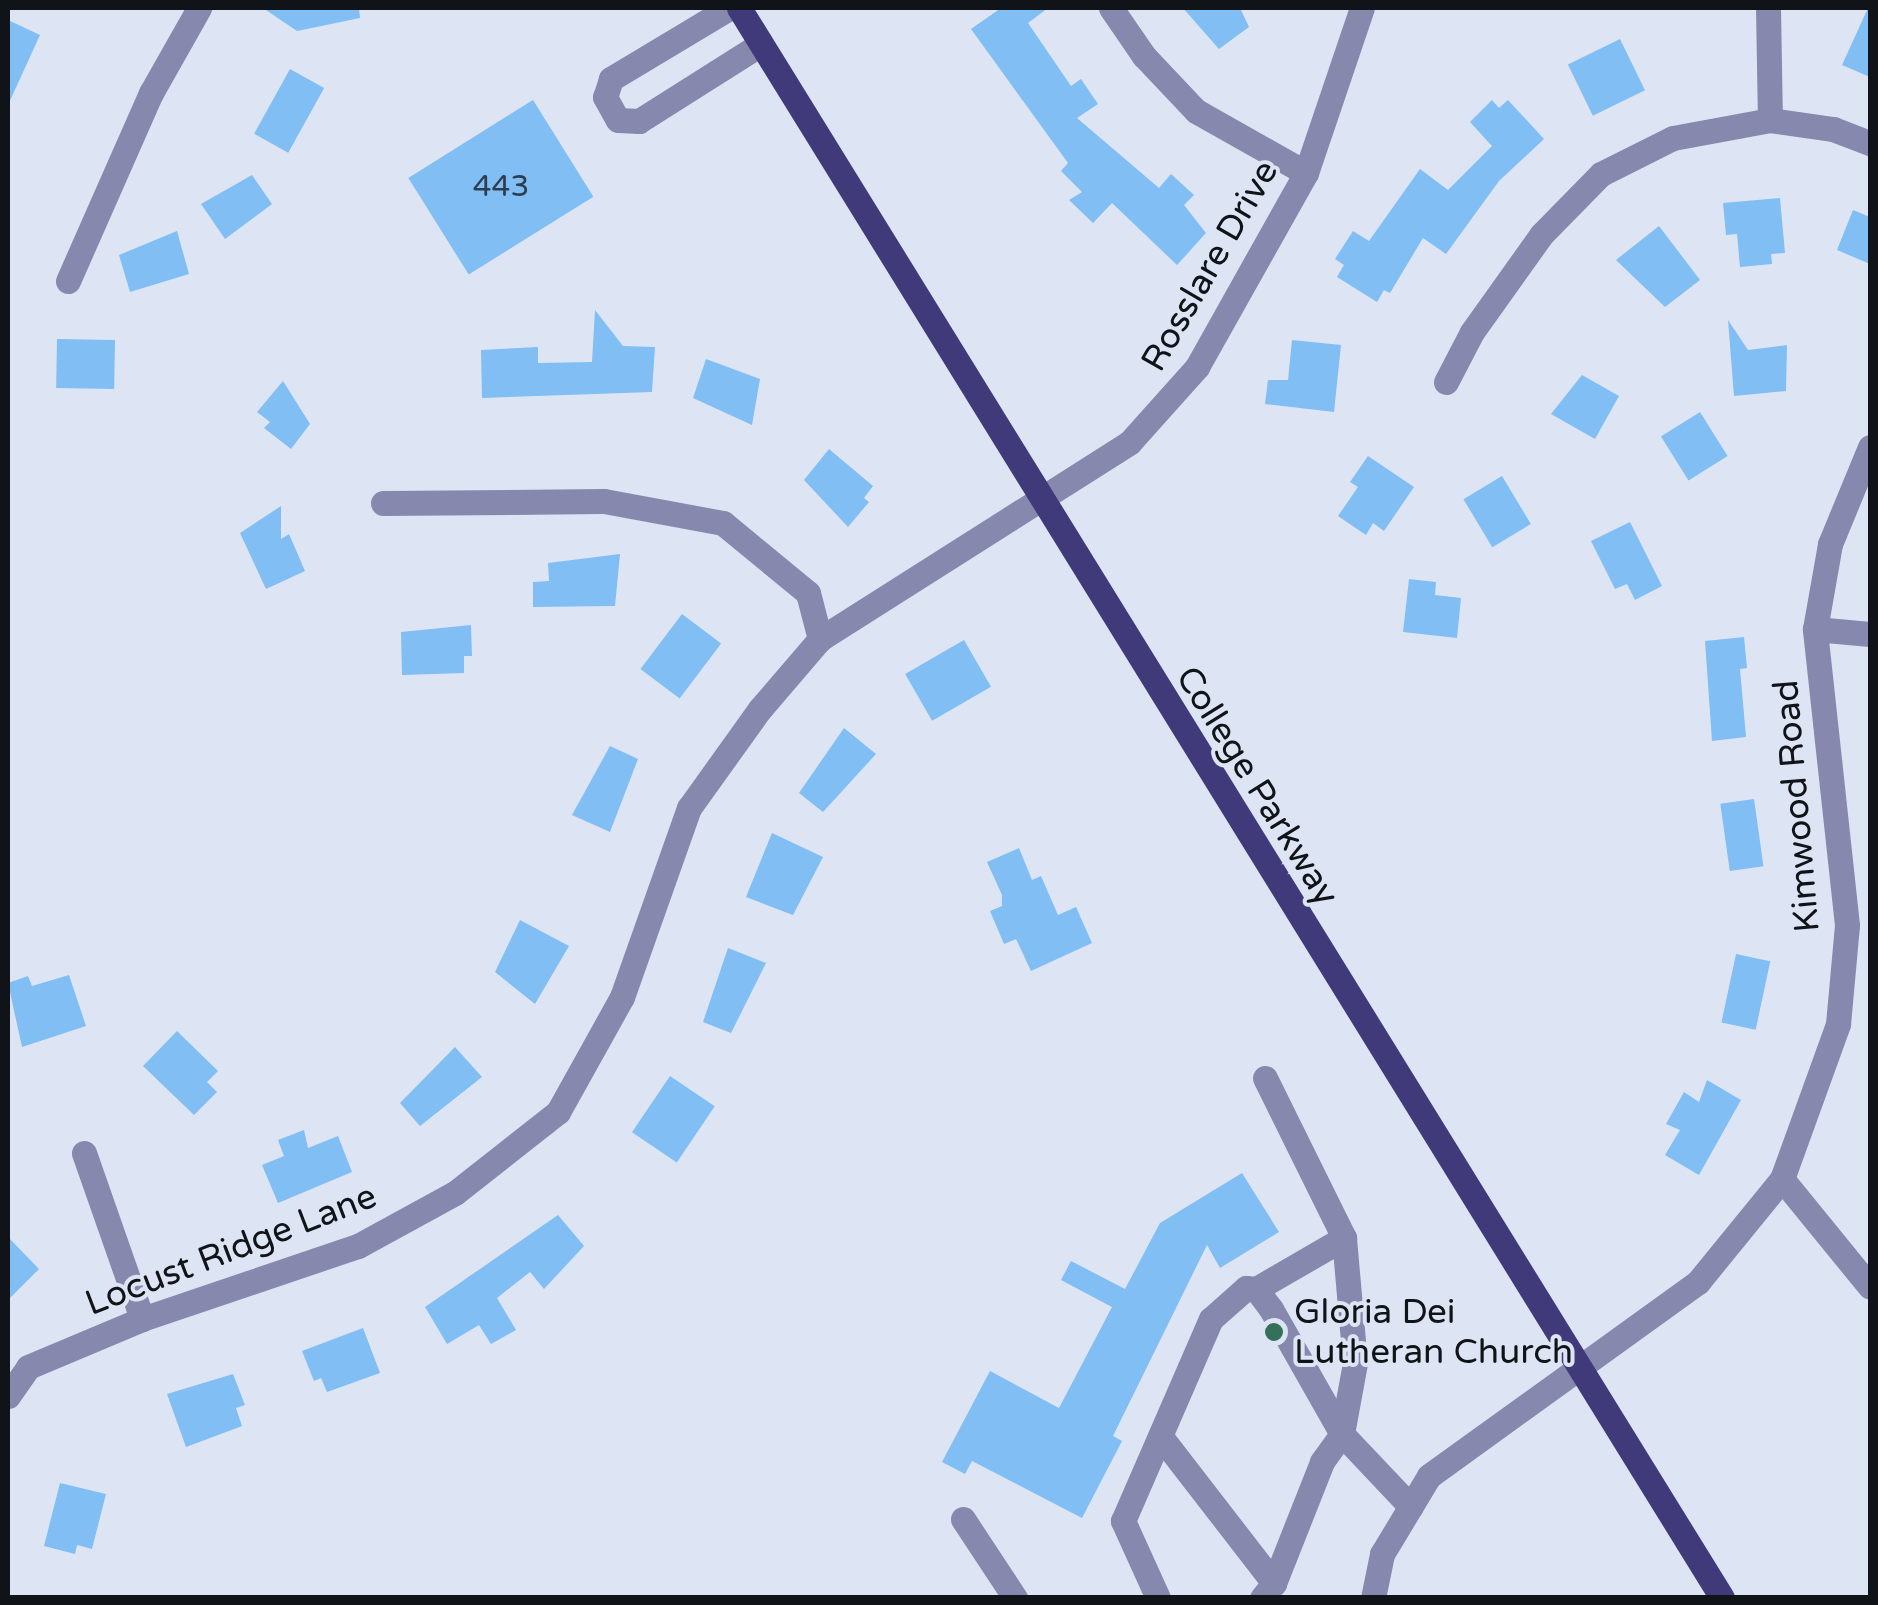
<!DOCTYPE html>
<html>
<head>
<meta charset="utf-8">
<style>
	body { margin:0 }
	#map { position:relative; width:1878px; height:1605px; overflow:hidden; background:#dde5f4; font-family:"Varela Round",sans-serif }
	div>[style] { position:absolute }
	.building>* { inset:0; background:#80bef3; transform-origin:0 0 }
	.minor>* { height:25px; margin:-12.5px; padding:0 12.5px; transform-origin:12.5px; border-radius:12.5px; background:#8788ad }
	.major>* { height:25px; margin:-12.5px; padding:0 12.5px; transform-origin:12.5px; border-radius:12.5px; background:#403a7b }
	.dots>* { width:28px; height:28px; translate:-50% -50%; box-sizing:border-box; border:5px solid #dde5f4; border-radius:50% }
	span { translate:-50% -50%; white-space:nowrap; text-align:center; line-height:1.15; -webkit-text-stroke:8px #dde5f4; paint-order:stroke }
	.number-label { font-size:30px; color:#2c3e4f }
	.number-label span { -webkit-text-stroke-width:0 }
	.street-label { font-size:35px; color:#101318 }
	.poi-label { font-size:35px; color:#101318 }
	.left { translate:0 -50%; text-align:left }
	.frame { position:absolute; inset:0; border:10px solid #101318; pointer-events:none }
</style>
</head>
<body>
<div id="map">
	<div class="building">
		<i style="clip-path:polygon(263px 8px,359px 8px,360px 18px,297px 31px)"></i>
		<i style="clip-path:polygon(1001px 8px,1048px 8px,1028px 23px,1071px 86px,1081px 79px,1098px 104px,1077px 118px,1159px 188px,1171px 174px,1194px 195px,1184px 205px,1206px 233px,1177px 265px,1112px 203px,1093px 223px,1069px 200px,1082px 192px,1061px 171px,1068px 163px,971px 29px)"></i>
		<i style="clip-path:polygon(1183px 8px,1240px 8px,1249px 27px,1219px 49px)"></i>
		<i style="clip-path:polygon(1868px 8px,1870px 8px,1870px 77px,1842px 65px)"></i>
		<i style="clip-path:polygon(8px 20px,40px 35px,8px 105px)"></i>
		<i style="left:1620px;top:39px;width:57px;height:58px;rotate:64deg"></i>
		<i style="left:290px;top:69px;width:39px;height:74px;rotate:29deg"></i>
		<i style="left:533px;top:100px;width:114px;height:147px;rotate:58deg"></i>
		<i style="clip-path:polygon(1492px 100px,1499px 108px,1508px 100px,1544px 139px,1499px 181px,1446px 254px,1423px 238px,1390px 293px,1384px 290px,1377px 302px,1337px 277px,1344px 265px,1335px 259px,1353px 231px,1369px 241px,1420px 169px,1448px 190px,1492px 146px,1470px 122px)"></i>
		<i style="clip-path:polygon(252px 175px,272px 204px,225px 239px,201px 204px)"></i>
		<i style="clip-path:polygon(1780px 198px,1785px 253px,1771px 254px,1772px 264px,1740px 267px,1737px 234px,1726px 235px,1723px 203px)"></i>
		<i style="clip-path:polygon(1853px 210px,1870px 217px,1870px 264px,1837px 250px)"></i>
		<i style="clip-path:polygon(1659px 226px,1700px 280px,1665px 307px,1616px 260px)"></i>
		<i style="clip-path:polygon(177px 231px,189px 274px,130px 292px,119px 255px)"></i>
		<i style="clip-path:polygon(595px 310px,623px 346px,655px 347px,652px 392px,482px 398px,481px 350px,538px 347px,538px 363px,592px 362px)"></i>
		<i style="clip-path:polygon(1728px 320px,1748px 350px,1787px 345px,1786px 391px,1734px 396px)"></i>
		<i style="left:57px;top:339px;width:58px;height:49px;rotate:1deg"></i>
		<i style="clip-path:polygon(1292px 340px,1341px 345px,1334px 412px,1265px 404px,1268px 380px,1288px 380px)"></i>
		<i style="clip-path:polygon(706px 359px,760px 379px,752px 425px,693px 398px)"></i>
		<i style="clip-path:polygon(1582px 375px,1619px 396px,1595px 439px,1551px 414px)"></i>
		<i style="clip-path:polygon(283px 381px,310px 424px,291px 449px,264px 428px,270px 422px,257px 412px)"></i>
		<i style="left:1700px;top:412px;width:52px;height:46px;rotate:58deg"></i>
		<i style="clip-path:polygon(829px 449px,873px 486px,864px 498px,869px 502px,848px 527px,804px 480px)"></i>
		<i style="clip-path:polygon(1368px 456px,1414px 487px,1384px 531px,1373px 523px,1366px 535px,1338px 516px,1358px 487px,1350px 482px)"></i>
		<i style="left:1502px;top:476px;width:56px;height:45px;rotate:59deg"></i>
		<i style="clip-path:polygon(281px 506px,281px 539px,289px 534px,305px 571px,266px 589px,240px 533px)"></i>
		<i style="clip-path:polygon(1630px 522px,1662px 586px,1635px 600px,1627px 584px,1615px 589px,1591px 541px)"></i>
		<i style="clip-path:polygon(620px 554px,615px 606px,533px 607px,533px 582px,549px 581px,548px 563px)"></i>
		<i style="clip-path:polygon(1409px 579px,1436px 582px,1435px 595px,1461px 598px,1457px 638px,1403px 632px)"></i>
		<i style="left:682px;top:614px;width:49px;height:69px;rotate:37deg"></i>
		<i style="clip-path:polygon(471px 625px,472px 656px,464px 656px,464px 673px,402px 675px,401px 632px)"></i>
		<i style="clip-path:polygon(1744px 637px,1747px 668px,1740px 669px,1746px 737px,1712px 741px,1705px 641px)"></i>
		<i style="left:964px;top:640px;width:54px;height:68px;rotate:60deg"></i>
		<i style="clip-path:polygon(844px 728px,876px 754px,823px 812px,799px 793px)"></i>
		<i style="clip-path:polygon(610px 746px,638px 759px,610px 832px,572px 815px)"></i>
		<i style="left:1754px;top:799px;width:68px;height:34px;rotate:82deg"></i>
		<i style="clip-path:polygon(772px 833px,823px 857px,793px 915px,746px 897px)"></i>
		<i style="clip-path:polygon(1019px 848px,1032px 880px,1041px 876px,1058px 915px,1076px 907px,1092px 943px,1031px 971px,1016px 939px,1004px 944px,990px 911px,1002px 906px,1002px 895px,987px 862px)"></i>
		<i style="clip-path:polygon(520px 920px,569px 946px,535px 1004px,495px 972px)"></i>
		<i style="clip-path:polygon(728px 948px,766px 963px,731px 1033px,703px 1022px)"></i>
		<i style="left:1736px;top:954px;width:35px;height:70px;rotate:12deg"></i>
		<i style="clip-path:polygon(69px 975px,86px 1026px,22px 1047px,8px 983px,28px 976px,32px 986px)"></i>
		<i style="clip-path:polygon(177px 1031px,218px 1071px,207px 1082px,217px 1092px,194px 1115px,143px 1066px)"></i>
		<i style="clip-path:polygon(455px 1047px,482px 1077px,420px 1126px,400px 1103px)"></i>
		<i style="left:670px;top:1076px;width:54px;height:68px;rotate:34deg"></i>
		<i style="clip-path:polygon(1707px 1080px,1741px 1100px,1699px 1175px,1665px 1155px,1680px 1130px,1666px 1124px,1684px 1092px,1699px 1102px)"></i>
		<i style="clip-path:polygon(304px 1130px,308px 1148px,338px 1136px,352px 1172px,278px 1203px,262px 1165px,284px 1156px,278px 1140px)"></i>
		<i style="clip-path:polygon(1242px 1173px,1279px 1232px,1220px 1268px,1207px 1245px,1113px 1436px,1122px 1441px,1082px 1518px,972px 1461px,965px 1474px,942px 1462px,990px 1371px,1059px 1408px,1112px 1307px,1061px 1280px,1071px 1261px,1125px 1289px,1160px 1223px)"></i>
		<i style="clip-path:polygon(558px 1215px,584px 1246px,544px 1289px,530px 1272px,497px 1298px,516px 1330px,491px 1344px,479px 1325px,447px 1344px,425px 1307px)"></i>
		<i style="clip-path:polygon(8px 1237px,39px 1269px,8px 1300px)"></i>
		<i style="clip-path:polygon(363px 1328px,380px 1373px,327px 1392px,321px 1378px,314px 1381px,302px 1351px)"></i>
		<i style="clip-path:polygon(233px 1374px,245px 1405px,236px 1408px,242px 1426px,186px 1447px,167px 1394px)"></i>
		<i style="clip-path:polygon(60px 1483px,106px 1494px,92px 1549px,77px 1545px,75px 1554px,44px 1546px)"></i>
	</div>
	<div class="minor">
		<i style="left:729px;top:8px;width:138px;rotate:149deg"></i>
		<i style="left:611px;top:79px;width:19px;rotate:108deg"></i>
		<i style="left:605px;top:97px;width:26px;rotate:61deg"></i>
		<i style="left:618px;top:120px;width:21px;rotate:3deg"></i>
		<i style="left:639px;top:121px;width:144px;rotate:-32.3deg"></i>
		<i style="left:1111px;top:8px;width:58px;rotate:55.5deg"></i>
		<i style="left:1144px;top:56px;width:76px;rotate:46.6deg"></i>
		<i style="left:1196px;top:111px;width:126px;rotate:29.4deg"></i>
		<i style="left:1768px;top:8px;width:112px;rotate:89deg"></i>
		<i style="left:68px;top:281px;width:206px;rotate:-66.2deg"></i>
		<i style="left:151px;top:93px;width:98px;rotate:-60.5deg"></i>
		<i style="left:1446px;top:382px;width:56px;rotate:-62.5deg"></i>
		<i style="left:1472px;top:332px;width:120px;rotate:-54.5deg"></i>
		<i style="left:1542px;top:234px;width:84px;rotate:-45.5deg"></i>
		<i style="left:1601px;top:174px;width:80px;rotate:-26.6deg"></i>
		<i style="left:1673px;top:138px;width:99px;rotate:-10.5deg"></i>
		<i style="left:1770px;top:120px;width:64px;rotate:8.1deg"></i>
		<i style="left:1833px;top:129px;width:40px;rotate:21deg"></i>
		<i style="left:383px;top:503px;width:221px;rotate:-0.5deg"></i>
		<i style="left:604px;top:501px;width:121px;rotate:10.5deg"></i>
		<i style="left:723px;top:523px;width:110px;rotate:39.5deg"></i>
		<i style="left:808px;top:593px;width:48px;rotate:75.4deg"></i>
		<i style="left:1815px;top:629px;width:55px;rotate:5.2deg"></i>
		<i style="left:1265px;top:1078px;width:178px;rotate:63.7deg"></i>
		<i style="left:1344px;top:1238px;width:125px;rotate:85deg"></i>
		<i style="left:1355px;top:1363px;width:72px;rotate:100.4deg"></i>
		<i style="left:1342px;top:1434px;width:100px;rotate:46.6deg"></i>
		<i style="left:84px;top:1153px;width:176px;rotate:70.7deg"></i>
		<i style="left:1782px;top:1179px;width:139px;rotate:50.8deg"></i>
		<i style="left:1256px;top:1289px;width:102px;rotate:-30.1deg"></i>
		<i style="left:8px;top:1396px;width:35px;rotate:-55deg"></i>
		<i style="left:28px;top:1367px;width:124px;rotate:-22.8deg"></i>
		<i style="left:142px;top:1319px;width:228px;rotate:-18.7deg"></i>
		<i style="left:358px;top:1246px;width:111px;rotate:-28.7deg"></i>
		<i style="left:455px;top:1193px;width:131px;rotate:-38.2deg"></i>
		<i style="left:558px;top:1112px;width:132px;rotate:-60.9deg"></i>
		<i style="left:622px;top:997px;width:201px;rotate:-70.5deg"></i>
		<i style="left:689px;top:808px;width:122px;rotate:-54.4deg"></i>
		<i style="left:760px;top:709px;width:92px;rotate:-49.4deg"></i>
		<i style="left:820px;top:639px;width:367px;rotate:-32.4deg"></i>
		<i style="left:1130px;top:442px;width:101px;rotate:-48.2deg"></i>
		<i style="left:1197px;top:367px;width:223px;rotate:-60.7deg"></i>
		<i style="left:1306px;top:173px;width:174px;rotate:-71.3deg"></i>
		<i style="left:1161px;top:1437px;width:185px;rotate:52.3deg"></i>
		<i style="left:963px;top:1519px;width:95px;rotate:56.6deg"></i>
		<i style="left:1158px;top:1598px;width:85px;rotate:-114.4deg"></i>
		<i style="left:1123px;top:1521px;width:220px;rotate:-66.5deg"></i>
		<i style="left:1211px;top:1319px;width:47px;rotate:-41.5deg"></i>
		<i style="left:1246px;top:1288px;width:10px;rotate:6deg"></i>
		<i style="left:1256px;top:1289px;width:25px;rotate:53deg"></i>
		<i style="left:1271px;top:1309px;width:144px;rotate:60.4deg"></i>
		<i style="left:1342px;top:1434px;width:34px;rotate:126deg"></i>
		<i style="left:1322px;top:1462px;width:130px;rotate:111.6deg"></i>
		<i style="left:1274px;top:1583px;width:19px;rotate:129deg"></i>
		<i style="left:1373px;top:1598px;width:45px;rotate:-78.4deg"></i>
		<i style="left:1382px;top:1554px;width:91px;rotate:-58.9deg"></i>
		<i style="left:1429px;top:1476px;width:332px;rotate:-35.8deg"></i>
		<i style="left:1698px;top:1282px;width:133px;rotate:-50.8deg"></i>
		<i style="left:1782px;top:1179px;width:165px;rotate:-70.1deg"></i>
		<i style="left:1838px;top:1024px;width:99px;rotate:-84.8deg"></i>
		<i style="left:1847px;top:925px;width:298px;rotate:-96.2deg"></i>
		<i style="left:1815px;top:629px;width:86px;rotate:-80deg"></i>
		<i style="left:1830px;top:544px;width:105px;rotate:-67.6deg"></i>
	</div>
	<div class="major">
		<i style="left:739px;top:8px;width:1869px;rotate:58.27deg"></i>
	</div>
	<div class="dots">
		<i style="left:1274px;top:1332px;background:#34705a"></i>
	</div>
	<div class="number-label">
		<span style="left:501px;top:187px">443</span>
	</div>
	<div class="street-label">
		<span style="left:1210px;top:266px;rotate:-60deg">Rosslare Drive</span>
		<span style="left:1257px;top:786px;rotate:58deg">College Parkway</span>
		<span style="left:1797px;top:806px;rotate:-95deg">Kimwood Road</span>
		<span style="left:231px;top:1250px;rotate:-21deg">Locust Ridge Lane</span>
	</div>
	<div class="poi-label">
		<span class="left" style="left:1294px;top:1332px">Gloria Dei<br>Lutheran Church</span>
	</div>
	<div class="frame"></div>
</div>
</body>
</html>
